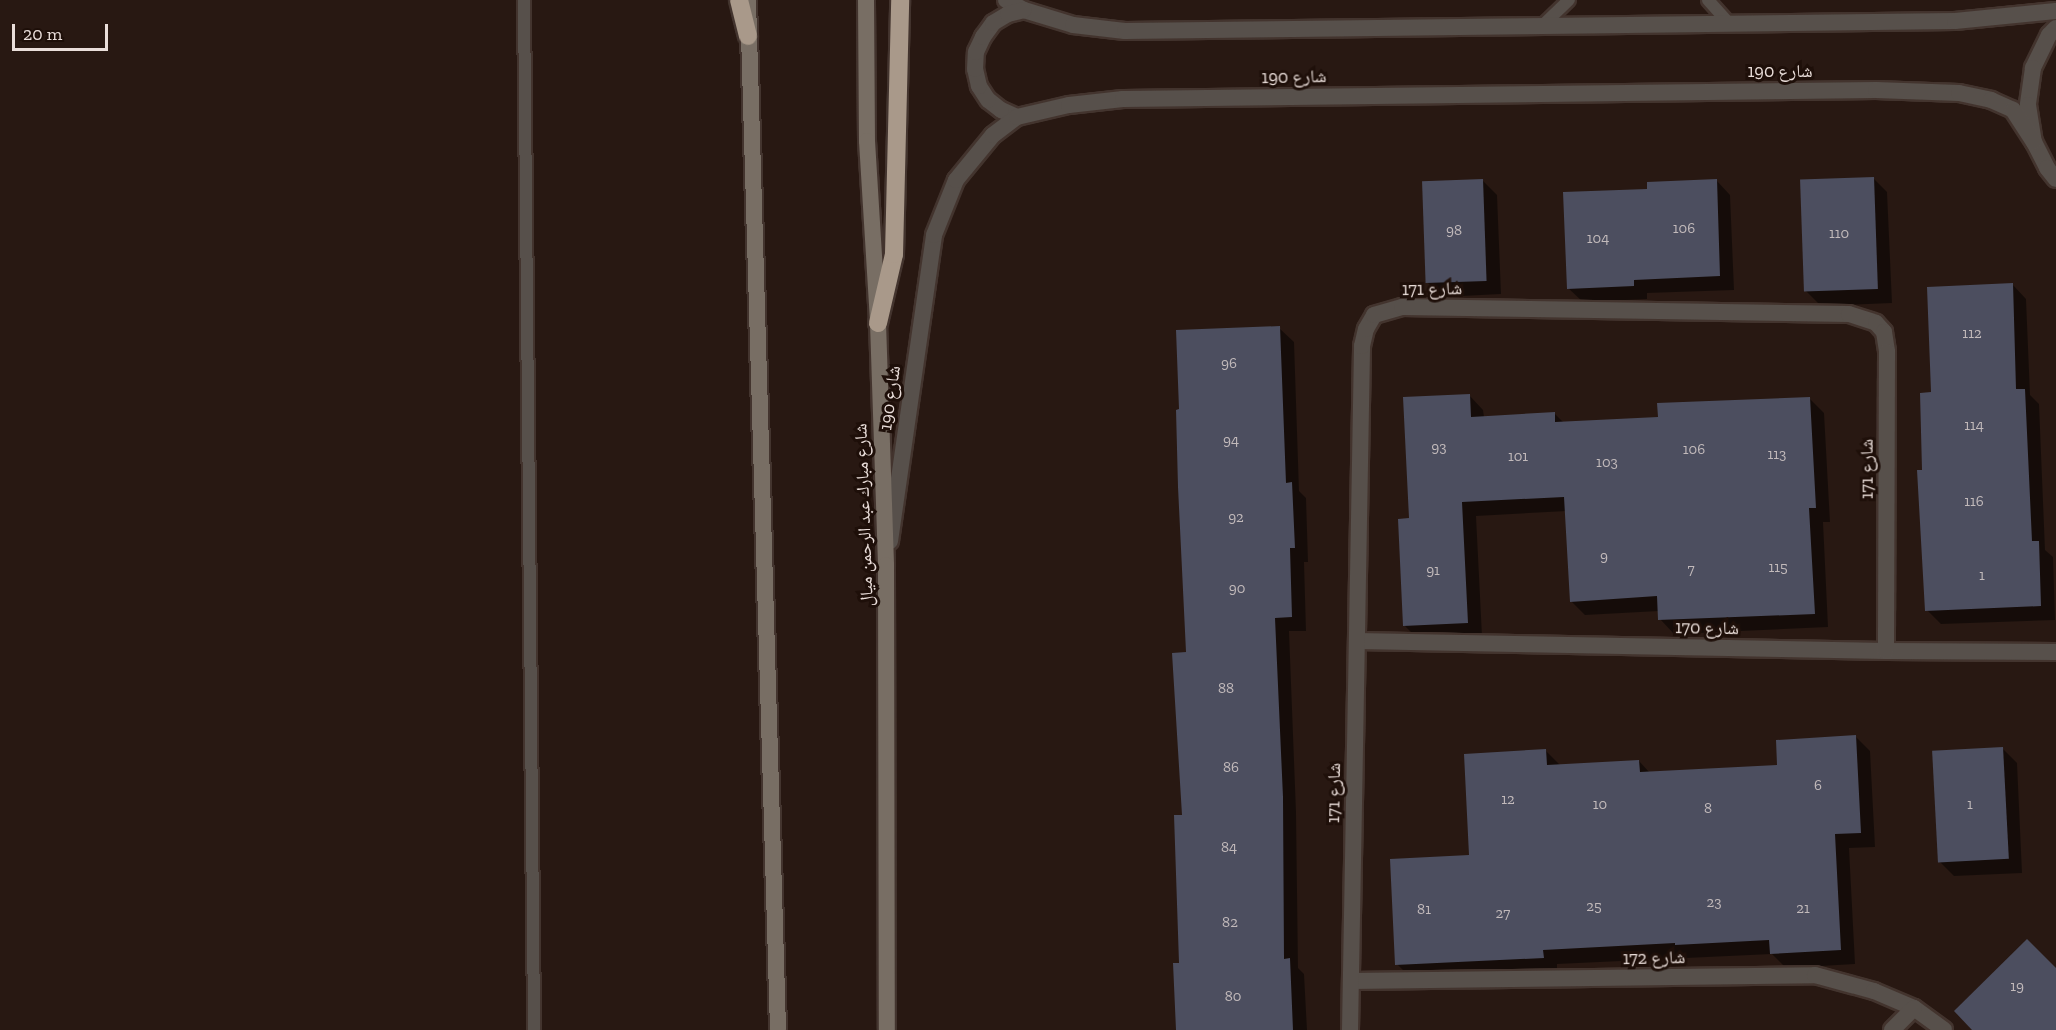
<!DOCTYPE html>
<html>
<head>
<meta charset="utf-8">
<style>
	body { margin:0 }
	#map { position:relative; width:2056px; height:1030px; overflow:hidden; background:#281812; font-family:"Zilla Slab","Noto Naskh Arabic",serif }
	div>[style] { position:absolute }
	.shadow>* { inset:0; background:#0007 }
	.building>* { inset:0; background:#4c4e5f; transform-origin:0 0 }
	.roads { filter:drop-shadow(2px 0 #43342e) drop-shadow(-2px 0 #43342e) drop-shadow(0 2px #43342e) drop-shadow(0 -2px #43342e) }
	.service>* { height:12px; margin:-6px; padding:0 6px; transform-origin:6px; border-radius:6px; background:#57504b }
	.minor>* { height:16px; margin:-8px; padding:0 8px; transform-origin:8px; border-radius:8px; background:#57504b }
	.secondary>* { height:16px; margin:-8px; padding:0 8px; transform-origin:8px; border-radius:8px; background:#786e64 }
	.motorway>* { height:18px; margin:-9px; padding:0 9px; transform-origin:9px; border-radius:9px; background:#a9998a }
	span { translate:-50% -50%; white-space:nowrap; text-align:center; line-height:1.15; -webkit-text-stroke:6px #1e0f09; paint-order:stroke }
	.number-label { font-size:15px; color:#c2babb }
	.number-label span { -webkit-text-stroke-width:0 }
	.street-label { font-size:18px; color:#eadeda }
	.scale { position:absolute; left:12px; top:24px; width:96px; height:27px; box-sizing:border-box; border:3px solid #eadeda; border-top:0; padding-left:8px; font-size:18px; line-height:21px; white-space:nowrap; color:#eadeda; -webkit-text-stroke:4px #1e0f09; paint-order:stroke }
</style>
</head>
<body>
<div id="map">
	<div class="shadow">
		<i style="clip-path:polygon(1873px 178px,1887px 192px,1892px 303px,1821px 306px,1806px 291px)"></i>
		<i style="clip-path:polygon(1482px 180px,1497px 195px,1501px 294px,1442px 297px,1427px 282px)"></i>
		<i style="clip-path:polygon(1716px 180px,1730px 195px,1734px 290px,1647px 293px,1647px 299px,1583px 302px,1568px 288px)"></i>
		<i style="clip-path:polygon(2012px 284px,2026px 299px,2030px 395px,2039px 404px,2045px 550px,2053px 557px,2055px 620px,1941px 624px,1927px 610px,1924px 472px,1933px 394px)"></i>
		<i style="clip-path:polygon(1279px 328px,1294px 342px,1299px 491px,1306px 498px,1308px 562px,1304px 562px,1306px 631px,1289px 631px,1296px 812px,1298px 968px,1304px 974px,1307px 1030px,1178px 1030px,1187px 654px)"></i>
		<i style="clip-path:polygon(1469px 395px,1483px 410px,1484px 417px,1554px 413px,1564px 423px,1660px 419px,1810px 399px,1824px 413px,1830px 522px,1823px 522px,1828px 627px,1674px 634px,1660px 619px,1659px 611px,1585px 615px,1571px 601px,1567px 511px,1476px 516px,1482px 636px,1419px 640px,1405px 626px,1411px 519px)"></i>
		<i style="clip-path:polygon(1856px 737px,1870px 751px,1875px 847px,1849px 848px,1855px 964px,1786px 968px,1772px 954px,1557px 964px,1557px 972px,1411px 978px,1397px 964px,1546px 751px,1560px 765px,1639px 761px,1650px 773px,1779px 766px)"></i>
		<i style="clip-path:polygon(2002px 748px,2017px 763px,2022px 873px,1954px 876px,1940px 862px)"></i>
	</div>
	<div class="building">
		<i style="left:1874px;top:177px;width:112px;height:74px;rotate:88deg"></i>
		<i style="left:1483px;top:179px;width:102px;height:61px;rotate:88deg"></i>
		<i style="clip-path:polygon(1717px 179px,1720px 276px,1634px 280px,1634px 286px,1567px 289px,1563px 192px,1647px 189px,1647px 182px)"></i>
		<i style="clip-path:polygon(2013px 283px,2016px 389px,2025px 389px,2032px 541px,2039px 541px,2041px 606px,1925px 611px,1917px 470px,1922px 470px,1920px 393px,1931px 392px,1927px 287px)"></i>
		<i style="clip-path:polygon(1280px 326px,1286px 483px,1292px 482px,1295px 548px,1290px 548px,1292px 617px,1275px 618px,1283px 797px,1284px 959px,1290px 958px,1293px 1030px,1176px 1030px,1173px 963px,1179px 963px,1174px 815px,1182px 815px,1172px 653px,1186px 652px,1178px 487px,1176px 410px,1179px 409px,1176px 330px)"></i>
		<i style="clip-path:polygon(1470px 394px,1471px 417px,1555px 412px,1555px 422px,1658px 417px,1657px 403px,1810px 397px,1816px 508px,1809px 508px,1815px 614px,1658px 620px,1657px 596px,1570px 602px,1564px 497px,1462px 502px,1468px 623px,1403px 626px,1398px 519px,1409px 518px,1403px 397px)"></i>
		<i style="clip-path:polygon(1856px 735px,1861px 833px,1835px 834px,1841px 950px,1770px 954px,1769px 940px,1675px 945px,1675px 943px,1543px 950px,1544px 958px,1395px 965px,1390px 859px,1469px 855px,1464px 754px,1546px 749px,1547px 765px,1639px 760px,1640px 772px,1777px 765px,1776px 740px)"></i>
		<i style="left:2003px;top:747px;width:112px;height:71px;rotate:87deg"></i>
		<i style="clip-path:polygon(2027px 939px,2056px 968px,2056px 1030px,1972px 1030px,1954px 1011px)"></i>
	</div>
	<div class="roads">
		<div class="service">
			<i style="left:524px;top:0;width:1030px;rotate:89.44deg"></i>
			<i style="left:1708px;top:0;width:31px;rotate:48deg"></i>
			<i style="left:1543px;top:25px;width:36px;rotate:-44deg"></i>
		</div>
		<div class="minor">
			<i style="left:1006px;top:0;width:21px;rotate:29deg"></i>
			<i style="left:1024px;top:10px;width:51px;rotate:17deg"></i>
			<i style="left:1073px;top:25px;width:52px;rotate:6.6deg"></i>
			<i style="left:1125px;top:31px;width:830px;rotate:-0.69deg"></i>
			<i style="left:1955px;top:21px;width:101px;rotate:-5.7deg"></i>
			<i style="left:2056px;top:28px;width:10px;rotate:135deg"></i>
			<i style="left:2049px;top:35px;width:37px;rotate:116deg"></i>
			<i style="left:2033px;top:68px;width:37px;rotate:98deg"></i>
			<i style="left:2028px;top:105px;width:37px;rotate:81deg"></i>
			<i style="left:2034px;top:142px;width:29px;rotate:63deg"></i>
			<i style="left:2047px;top:168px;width:14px;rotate:51deg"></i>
			<i style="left:1017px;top:117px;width:17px;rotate:-156deg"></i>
			<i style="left:1001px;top:110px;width:16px;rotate:-142deg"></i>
			<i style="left:988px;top:100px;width:17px;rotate:-123deg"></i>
			<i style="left:979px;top:86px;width:17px;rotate:-103deg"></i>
			<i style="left:975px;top:69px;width:17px;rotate:-87deg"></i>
			<i style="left:976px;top:52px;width:17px;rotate:-65deg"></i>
			<i style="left:983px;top:37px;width:17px;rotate:-54deg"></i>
			<i style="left:993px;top:23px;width:17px;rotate:-31deg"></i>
			<i style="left:1008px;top:14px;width:16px;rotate:-14deg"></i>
			<i style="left:890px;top:541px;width:309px;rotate:-81.8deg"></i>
			<i style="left:934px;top:235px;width:59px;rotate:-68.2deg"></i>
			<i style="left:956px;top:180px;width:58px;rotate:-50.6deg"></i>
			<i style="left:993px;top:135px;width:30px;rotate:-37deg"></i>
			<i style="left:1017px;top:117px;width:53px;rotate:-13deg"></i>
			<i style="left:1069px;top:105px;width:54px;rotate:-6.3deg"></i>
			<i style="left:1123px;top:99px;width:753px;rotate:-0.68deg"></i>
			<i style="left:1876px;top:90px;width:83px;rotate:2.1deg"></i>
			<i style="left:1959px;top:93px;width:33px;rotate:12deg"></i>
			<i style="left:1991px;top:100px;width:24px;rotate:24deg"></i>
			<i style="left:2013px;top:110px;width:38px;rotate:57deg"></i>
			<i style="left:1357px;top:641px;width:529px;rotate:1.08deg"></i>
			<i style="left:1886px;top:651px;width:170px;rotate:0.3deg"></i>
			<i style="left:1351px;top:981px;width:464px;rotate:-0.7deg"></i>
			<i style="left:1815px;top:975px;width:61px;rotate:15.2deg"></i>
			<i style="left:1874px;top:991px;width:43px;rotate:23deg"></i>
			<i style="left:1914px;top:1008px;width:37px;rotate:36deg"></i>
			<i style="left:1350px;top:1030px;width:684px;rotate:-88.99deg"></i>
			<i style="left:1362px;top:346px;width:17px;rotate:-77deg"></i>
			<i style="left:1366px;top:329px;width:16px;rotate:-60deg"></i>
			<i style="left:1374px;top:315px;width:29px;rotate:-16deg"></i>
			<i style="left:1402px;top:307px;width:447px;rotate:0.9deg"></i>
			<i style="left:1849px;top:314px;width:28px;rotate:18deg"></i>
			<i style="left:1876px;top:323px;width:12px;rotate:48deg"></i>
			<i style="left:1884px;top:332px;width:20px;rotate:81deg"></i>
			<i style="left:1887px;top:352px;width:299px;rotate:90.2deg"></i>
			<i style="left:1892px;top:1030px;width:31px;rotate:-45deg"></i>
		</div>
		<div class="secondary">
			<i style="left:748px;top:0;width:1030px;rotate:88.33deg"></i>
			<i style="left:866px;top:0;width:141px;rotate:89.6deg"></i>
			<i style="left:867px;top:141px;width:182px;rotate:86.5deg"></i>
			<i style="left:878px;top:323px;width:242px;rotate:88.1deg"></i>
			<i style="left:886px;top:565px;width:465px;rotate:89.9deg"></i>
		</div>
		<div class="motorway">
			<i style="left:739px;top:0;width:37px;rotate:76deg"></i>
			<i style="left:878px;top:323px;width:71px;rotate:-76.9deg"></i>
			<i style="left:894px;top:254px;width:254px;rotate:-88.6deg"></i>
		</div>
	</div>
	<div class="number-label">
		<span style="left:1684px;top:229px">106</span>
		<span style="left:1454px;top:231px">98</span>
		<span style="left:1839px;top:234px">110</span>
		<span style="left:1598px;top:239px">104</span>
		<span style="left:1972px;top:334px">112</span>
		<span style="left:1229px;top:364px">96</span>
		<span style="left:1974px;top:426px">114</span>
		<span style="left:1231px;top:441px">94</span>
		<span style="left:1439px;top:448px">93</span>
		<span style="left:1694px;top:450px">106</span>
		<span style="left:1777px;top:455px">113</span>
		<span style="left:1518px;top:457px">101</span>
		<span style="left:1607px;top:463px">103</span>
		<span style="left:1974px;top:502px">116</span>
		<span style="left:1236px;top:518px">92</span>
		<span style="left:1604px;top:557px">9</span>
		<span style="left:1778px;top:568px">115</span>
		<span style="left:1691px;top:570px">7</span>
		<span style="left:1433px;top:571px">91</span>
		<span style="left:1982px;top:576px">1</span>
		<span style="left:1237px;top:589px">90</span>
		<span style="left:1226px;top:689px">88</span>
		<span style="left:1231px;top:768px">86</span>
		<span style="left:1818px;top:786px">6</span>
		<span style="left:1508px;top:800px">12</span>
		<span style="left:1600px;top:805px">10</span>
		<span style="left:1970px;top:805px">1</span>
		<span style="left:1708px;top:809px">8</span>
		<span style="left:1229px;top:848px">84</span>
		<span style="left:1714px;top:903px">23</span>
		<span style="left:1594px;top:907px">25</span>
		<span style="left:1803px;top:909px">21</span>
		<span style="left:1424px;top:910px">81</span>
		<span style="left:1503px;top:914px">27</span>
		<span style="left:1230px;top:923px">82</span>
		<span style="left:2017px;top:987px">19</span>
		<span style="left:1233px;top:997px">80</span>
	</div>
	<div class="street-label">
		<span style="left:1780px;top:71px">شارع 190</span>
		<span style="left:1294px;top:77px;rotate:-1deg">شارع 190</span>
		<span style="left:1432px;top:289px;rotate:-1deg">شارع 171</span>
		<span style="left:890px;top:398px;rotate:-82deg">شارع 190</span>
		<span style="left:1867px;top:469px;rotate:-90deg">شارع 171</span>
		<span style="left:864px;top:515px;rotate:-92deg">شارع مبارك عبد الرحمن ميال</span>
		<span style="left:1707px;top:628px;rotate:1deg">شارع 170</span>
		<span style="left:1334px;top:793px;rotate:-89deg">شارع 171</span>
		<span style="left:1654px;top:958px;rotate:-1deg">شارع 172</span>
	</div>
	<div class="scale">20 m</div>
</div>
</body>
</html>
